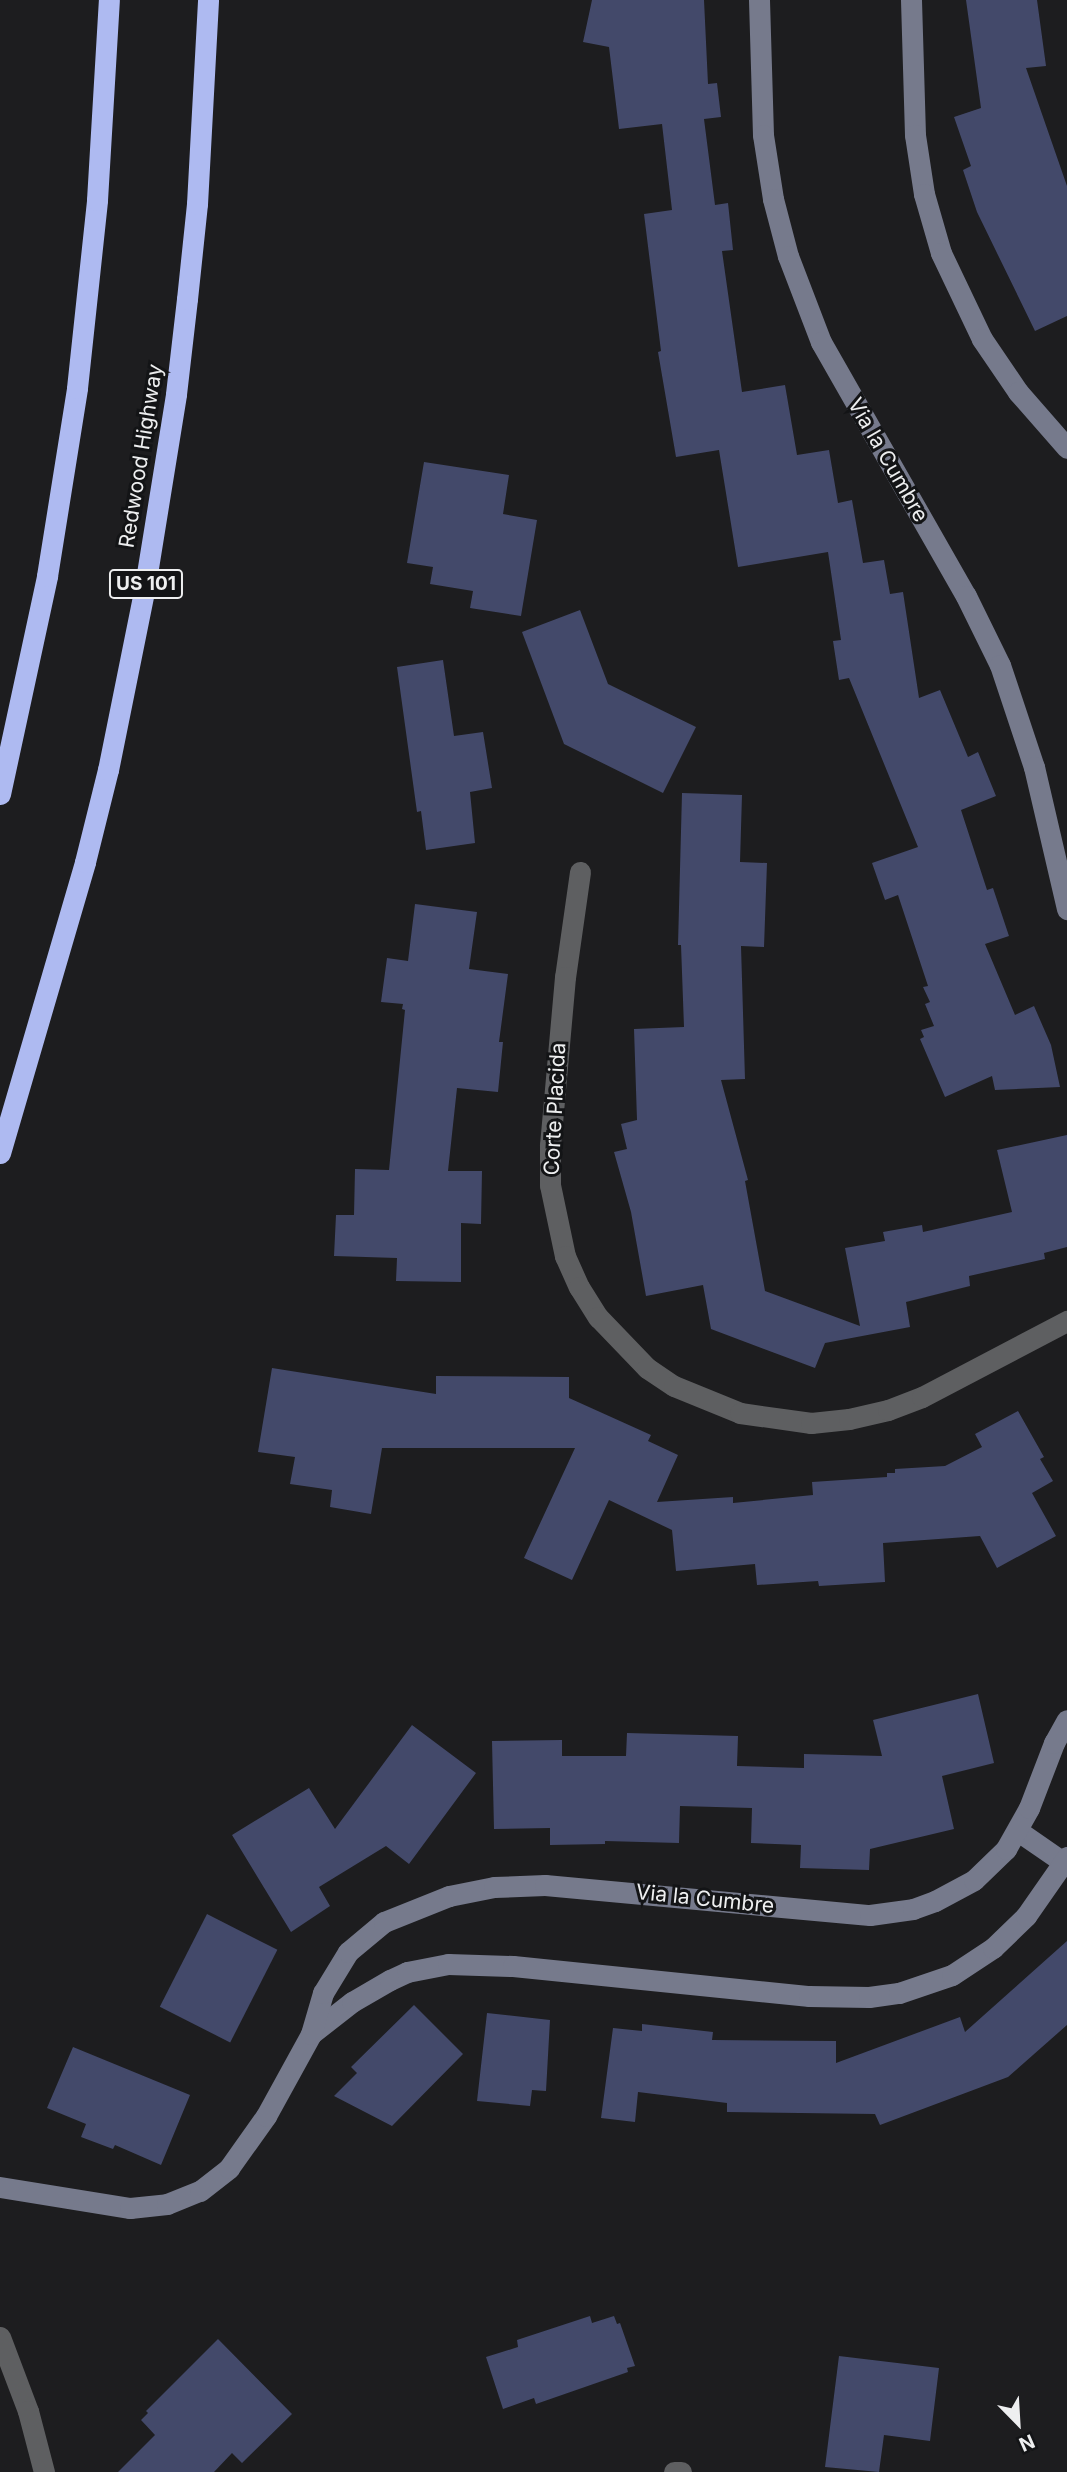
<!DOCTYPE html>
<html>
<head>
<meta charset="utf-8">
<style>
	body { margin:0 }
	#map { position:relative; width:1067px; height:2472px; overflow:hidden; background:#1d1d1f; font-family:Inter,sans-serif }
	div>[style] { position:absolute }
	.building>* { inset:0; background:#43496a; transform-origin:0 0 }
	.street>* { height:21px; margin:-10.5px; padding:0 10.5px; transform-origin:10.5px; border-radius:10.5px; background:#5e5f61 }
	.secondary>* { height:21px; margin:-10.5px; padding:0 10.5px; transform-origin:10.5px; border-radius:10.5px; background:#767a8c }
	.highway>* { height:21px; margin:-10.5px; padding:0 10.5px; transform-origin:10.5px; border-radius:10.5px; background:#aebaf1 }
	span { translate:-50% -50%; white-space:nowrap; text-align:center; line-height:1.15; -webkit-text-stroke:6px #131416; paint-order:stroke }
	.shield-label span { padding:2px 5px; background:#131416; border:2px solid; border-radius:5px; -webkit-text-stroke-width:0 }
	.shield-label { font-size:19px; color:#eeeff0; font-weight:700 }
	.street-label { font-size:21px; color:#eeeff0 }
	.north { position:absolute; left:983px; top:2388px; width:70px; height:70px; -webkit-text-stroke:5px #131416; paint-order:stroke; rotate:156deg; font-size:19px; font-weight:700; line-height:28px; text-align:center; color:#eeeff0 }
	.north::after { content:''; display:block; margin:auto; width:24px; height:32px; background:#eeeff0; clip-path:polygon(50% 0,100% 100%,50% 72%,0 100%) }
</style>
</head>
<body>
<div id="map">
	<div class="building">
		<i style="clip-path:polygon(592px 0,704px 0,708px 84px,717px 83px,721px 117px,704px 119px,715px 205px,728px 203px,733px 250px,722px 251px,742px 392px,785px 385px,797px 455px,829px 450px,838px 503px,852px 500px,863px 563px,884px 560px,890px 594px,903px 592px,919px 698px,940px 690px,968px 757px,978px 752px,996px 796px,961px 810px,987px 890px,993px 888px,1009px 936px,985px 944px,1015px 1015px,1034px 1006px,1051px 1045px,1060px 1087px,995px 1090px,992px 1076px,945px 1097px,920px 1039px,924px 1037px,921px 1030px,934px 1026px,925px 1004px,930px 1002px,923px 987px,928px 986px,898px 895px,885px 900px,872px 863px,918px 847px,849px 678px,839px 680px,833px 641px,841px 640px,828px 552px,738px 567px,719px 450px,676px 457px,658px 352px,661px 351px,644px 214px,672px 210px,662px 124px,619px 129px,609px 47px,583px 42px)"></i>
		<i style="clip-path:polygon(966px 0,1037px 0,1046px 66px,1026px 68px,1067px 186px,1067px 316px,1035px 331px,977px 212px,963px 170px,971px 166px,954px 117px,981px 108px)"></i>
		<i style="clip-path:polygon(424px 462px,509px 475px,503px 514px,537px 520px,521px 616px,470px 608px,473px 591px,430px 584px,433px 567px,407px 563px)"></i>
		<i style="clip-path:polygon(580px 610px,608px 684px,696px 727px,663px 793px,564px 744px,522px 632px)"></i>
		<i style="clip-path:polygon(443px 660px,454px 736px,483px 732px,492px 788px,470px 792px,475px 843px,426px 850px,421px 811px,417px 812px,397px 667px)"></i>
		<i style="clip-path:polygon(682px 793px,742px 795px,740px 862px,767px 863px,764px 947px,741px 946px,745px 1079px,721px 1080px,748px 1180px,745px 1181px,765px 1291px,860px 1326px,845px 1248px,885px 1241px,883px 1232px,922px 1225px,923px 1232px,1012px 1212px,997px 1150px,1067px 1135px,1067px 1247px,1044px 1253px,1045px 1259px,969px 1276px,970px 1286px,906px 1302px,910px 1327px,825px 1343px,815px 1368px,711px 1329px,703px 1285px,646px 1296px,631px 1212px,614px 1152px,627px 1149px,621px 1124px,637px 1120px,634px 1029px,684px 1027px,681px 945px,678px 945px)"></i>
		<i style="clip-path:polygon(415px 904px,477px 912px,469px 969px,508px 974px,499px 1042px,503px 1042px,498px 1092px,457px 1088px,448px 1171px,482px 1171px,481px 1224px,461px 1223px,461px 1282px,396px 1281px,397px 1258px,334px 1256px,336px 1215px,354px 1215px,355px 1169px,389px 1170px,405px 1010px,402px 1009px,403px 1004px,381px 1002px,387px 958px,408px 961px)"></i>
		<i style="clip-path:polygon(272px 1368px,436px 1394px,436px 1376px,569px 1377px,569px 1398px,651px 1435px,648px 1441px,678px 1455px,657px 1502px,733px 1497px,733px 1503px,813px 1495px,812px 1482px,887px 1477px,887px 1473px,895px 1473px,895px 1469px,945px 1466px,982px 1447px,975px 1434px,1018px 1411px,1044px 1457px,1040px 1459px,1053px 1481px,1032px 1493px,1056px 1536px,997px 1568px,980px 1536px,883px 1543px,885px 1582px,819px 1586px,818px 1581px,757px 1585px,755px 1564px,676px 1571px,672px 1530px,609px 1500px,572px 1580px,524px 1558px,575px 1448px,382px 1448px,371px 1514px,330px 1507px,332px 1490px,290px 1484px,295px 1457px,258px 1452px)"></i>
		<i style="clip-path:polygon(978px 1694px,994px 1763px,942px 1776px,954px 1829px,870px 1849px,869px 1870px,800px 1868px,801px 1845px,751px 1843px,752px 1808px,680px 1806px,679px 1843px,605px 1841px,605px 1844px,550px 1845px,550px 1828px,494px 1829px,492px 1741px,562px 1740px,562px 1756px,626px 1756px,627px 1733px,738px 1736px,737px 1766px,804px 1768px,804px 1754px,882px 1756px,873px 1720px)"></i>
		<i style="clip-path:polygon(412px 1725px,476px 1773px,409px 1864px,386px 1846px,319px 1887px,330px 1906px,291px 1932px,232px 1835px,309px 1788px,335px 1829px)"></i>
		<i style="left:207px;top:1914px;width:79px;height:104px;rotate:27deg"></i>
		<i style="clip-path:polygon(1067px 1941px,1067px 2025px,1008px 2077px,880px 2125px,875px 2114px,727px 2112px,727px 2103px,638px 2092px,635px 2122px,601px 2118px,613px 2028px,642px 2031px,642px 2024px,713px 2032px,712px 2040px,836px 2041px,836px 2063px,960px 2017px,965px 2032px)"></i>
		<i style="clip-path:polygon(414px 2005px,463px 2054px,392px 2126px,334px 2096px,357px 2073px,351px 2067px)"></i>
		<i style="clip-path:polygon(487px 2013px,550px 2020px,546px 2091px,532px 2090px,530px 2106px,477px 2101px)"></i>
		<i style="clip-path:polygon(73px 2047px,190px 2095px,161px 2165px,115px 2145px,113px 2149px,81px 2137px,86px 2124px,47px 2108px)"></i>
		<i style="clip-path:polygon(590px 2316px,592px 2323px,614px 2316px,617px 2324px,620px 2323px,635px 2366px,627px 2368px,628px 2372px,536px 2404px,534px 2398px,503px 2409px,486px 2357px,518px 2347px,517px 2340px)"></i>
		<i style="clip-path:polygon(218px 2339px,292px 2414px,242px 2463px,232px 2453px,214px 2472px,118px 2472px,155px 2435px,141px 2420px,148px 2413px,146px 2411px)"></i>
		<i style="clip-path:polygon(839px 2356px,939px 2368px,930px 2441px,884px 2435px,879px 2472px,825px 2467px)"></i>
	</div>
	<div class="street">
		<i style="left:580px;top:872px;width:106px;rotate:98.1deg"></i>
		<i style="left:565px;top:977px;width:169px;rotate:95.1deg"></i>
		<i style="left:550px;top:1145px;width:40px;rotate:90deg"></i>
		<i style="left:550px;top:1185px;width:73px;rotate:78.1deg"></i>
		<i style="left:565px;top:1256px;width:34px;rotate:66deg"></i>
		<i style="left:579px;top:1287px;width:36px;rotate:58deg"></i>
		<i style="left:598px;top:1317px;width:71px;rotate:46.1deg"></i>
		<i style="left:647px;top:1368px;width:32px;rotate:34deg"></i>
		<i style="left:674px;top:1386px;width:71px;rotate:22.2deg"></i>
		<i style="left:740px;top:1413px;width:72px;rotate:8deg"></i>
		<i style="left:811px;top:1423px;width:38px;rotate:-6deg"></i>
		<i style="left:849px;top:1419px;width:40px;rotate:-13deg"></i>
		<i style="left:888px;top:1410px;width:36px;rotate:-21deg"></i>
		<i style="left:922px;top:1397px;width:164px;rotate:-27.7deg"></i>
		<i style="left:0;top:2337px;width:79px;rotate:69.3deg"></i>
		<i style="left:28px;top:2411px;width:63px;rotate:75.3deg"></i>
		<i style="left:674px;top:2472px;width:7px"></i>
	</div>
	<div class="secondary">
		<i style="left:759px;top:0;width:135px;rotate:88.3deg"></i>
		<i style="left:763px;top:135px;width:65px;rotate:81.1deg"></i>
		<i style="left:773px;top:199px;width:59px;rotate:75.3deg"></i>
		<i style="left:788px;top:256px;width:92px;rotate:69deg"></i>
		<i style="left:821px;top:342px;width:292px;rotate:60.3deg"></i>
		<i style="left:966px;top:596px;width:77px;rotate:63.8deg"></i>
		<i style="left:1000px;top:665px;width:108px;rotate:71.6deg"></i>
		<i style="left:1034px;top:767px;width:146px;rotate:76.9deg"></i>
		<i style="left:911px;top:0;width:135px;rotate:88.3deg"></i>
		<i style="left:915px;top:135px;width:60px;rotate:81.3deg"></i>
		<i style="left:924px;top:194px;width:61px;rotate:73.9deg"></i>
		<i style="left:941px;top:253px;width:95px;rotate:64.5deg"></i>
		<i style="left:982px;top:339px;width:64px;rotate:55.8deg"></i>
		<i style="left:1018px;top:392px;width:74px;rotate:48.8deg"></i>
		<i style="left:1018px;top:1831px;width:55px;rotate:34.6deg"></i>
		<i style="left:311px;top:2034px;width:52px;rotate:-38deg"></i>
		<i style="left:352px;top:2002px;width:44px;rotate:-30.1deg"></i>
		<i style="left:390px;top:1980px;width:19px;rotate:-25deg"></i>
		<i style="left:407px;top:1972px;width:42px;rotate:-11deg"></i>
		<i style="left:448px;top:1964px;width:65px;rotate:1.8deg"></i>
		<i style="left:513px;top:1966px;width:298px;rotate:5.8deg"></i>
		<i style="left:809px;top:1996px;width:60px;rotate:1deg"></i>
		<i style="left:869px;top:1997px;width:30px;rotate:-8deg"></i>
		<i style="left:899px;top:1993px;width:56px;rotate:-18.8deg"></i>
		<i style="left:952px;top:1975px;width:49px;rotate:-33.4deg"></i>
		<i style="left:993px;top:1948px;width:46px;rotate:-44.1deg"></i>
		<i style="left:1026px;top:1916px;width:72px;rotate:-55.2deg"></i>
		<i style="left:0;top:2187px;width:132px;rotate:9.2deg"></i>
		<i style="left:130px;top:2208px;width:37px;rotate:-6deg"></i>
		<i style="left:167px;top:2204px;width:35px;rotate:-22deg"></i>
		<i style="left:200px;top:2191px;width:37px;rotate:-38deg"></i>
		<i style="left:229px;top:2168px;width:64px;rotate:-54.6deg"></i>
		<i style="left:266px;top:2116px;width:94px;rotate:-61.2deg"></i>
		<i style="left:311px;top:2034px;width:43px;rotate:-73.7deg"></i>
		<i style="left:323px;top:1993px;width:48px;rotate:-58.6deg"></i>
		<i style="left:348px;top:1952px;width:47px;rotate:-39.8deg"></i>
		<i style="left:384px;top:1922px;width:70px;rotate:-21.8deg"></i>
		<i style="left:449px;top:1896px;width:46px;rotate:-11.3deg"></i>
		<i style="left:494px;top:1887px;width:51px;rotate:-2.2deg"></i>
		<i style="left:545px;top:1885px;width:326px;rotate:5.3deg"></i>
		<i style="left:870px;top:1915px;width:43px;rotate:-7.9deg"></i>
		<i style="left:913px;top:1909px;width:23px;rotate:-20deg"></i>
		<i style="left:935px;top:1901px;width:44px;rotate:-28.3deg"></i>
		<i style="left:974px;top:1880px;width:45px;rotate:-44.1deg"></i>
		<i style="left:1006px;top:1849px;width:47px;rotate:-60.7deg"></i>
		<i style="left:1029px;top:1808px;width:70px;rotate:-69deg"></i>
		<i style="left:1054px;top:1743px;width:26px;rotate:-61deg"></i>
	</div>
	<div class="highway">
		<i style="left:0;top:794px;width:223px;rotate:-77.8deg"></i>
		<i style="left:47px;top:576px;width:190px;rotate:-80.9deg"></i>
		<i style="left:77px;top:388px;width:189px;rotate:-83.9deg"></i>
		<i style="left:97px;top:200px;width:200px;rotate:-86.6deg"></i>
		<i style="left:0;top:1153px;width:303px;rotate:-73.7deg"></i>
		<i style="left:85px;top:862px;width:95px;rotate:-76deg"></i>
		<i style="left:108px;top:770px;width:188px;rotate:-78.6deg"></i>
		<i style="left:145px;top:586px;width:194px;rotate:-80.8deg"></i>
		<i style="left:176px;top:394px;width:96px;rotate:-83.4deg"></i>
		<i style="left:187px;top:299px;width:96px;rotate:-84deg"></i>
		<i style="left:197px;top:204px;width:204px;rotate:-86.9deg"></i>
	</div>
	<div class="shield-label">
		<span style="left:146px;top:584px">US 101</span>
	</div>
	<div class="street-label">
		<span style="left:141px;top:456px;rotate:-81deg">Redwood Highway</span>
		<span style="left:888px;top:460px;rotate:60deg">Via la Cumbre</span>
		<span style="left:555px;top:1109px;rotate:-87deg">Corte Placida</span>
		<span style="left:705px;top:1899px;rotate:6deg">Via la Cumbre</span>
	</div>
	<div class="north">N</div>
</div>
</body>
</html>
